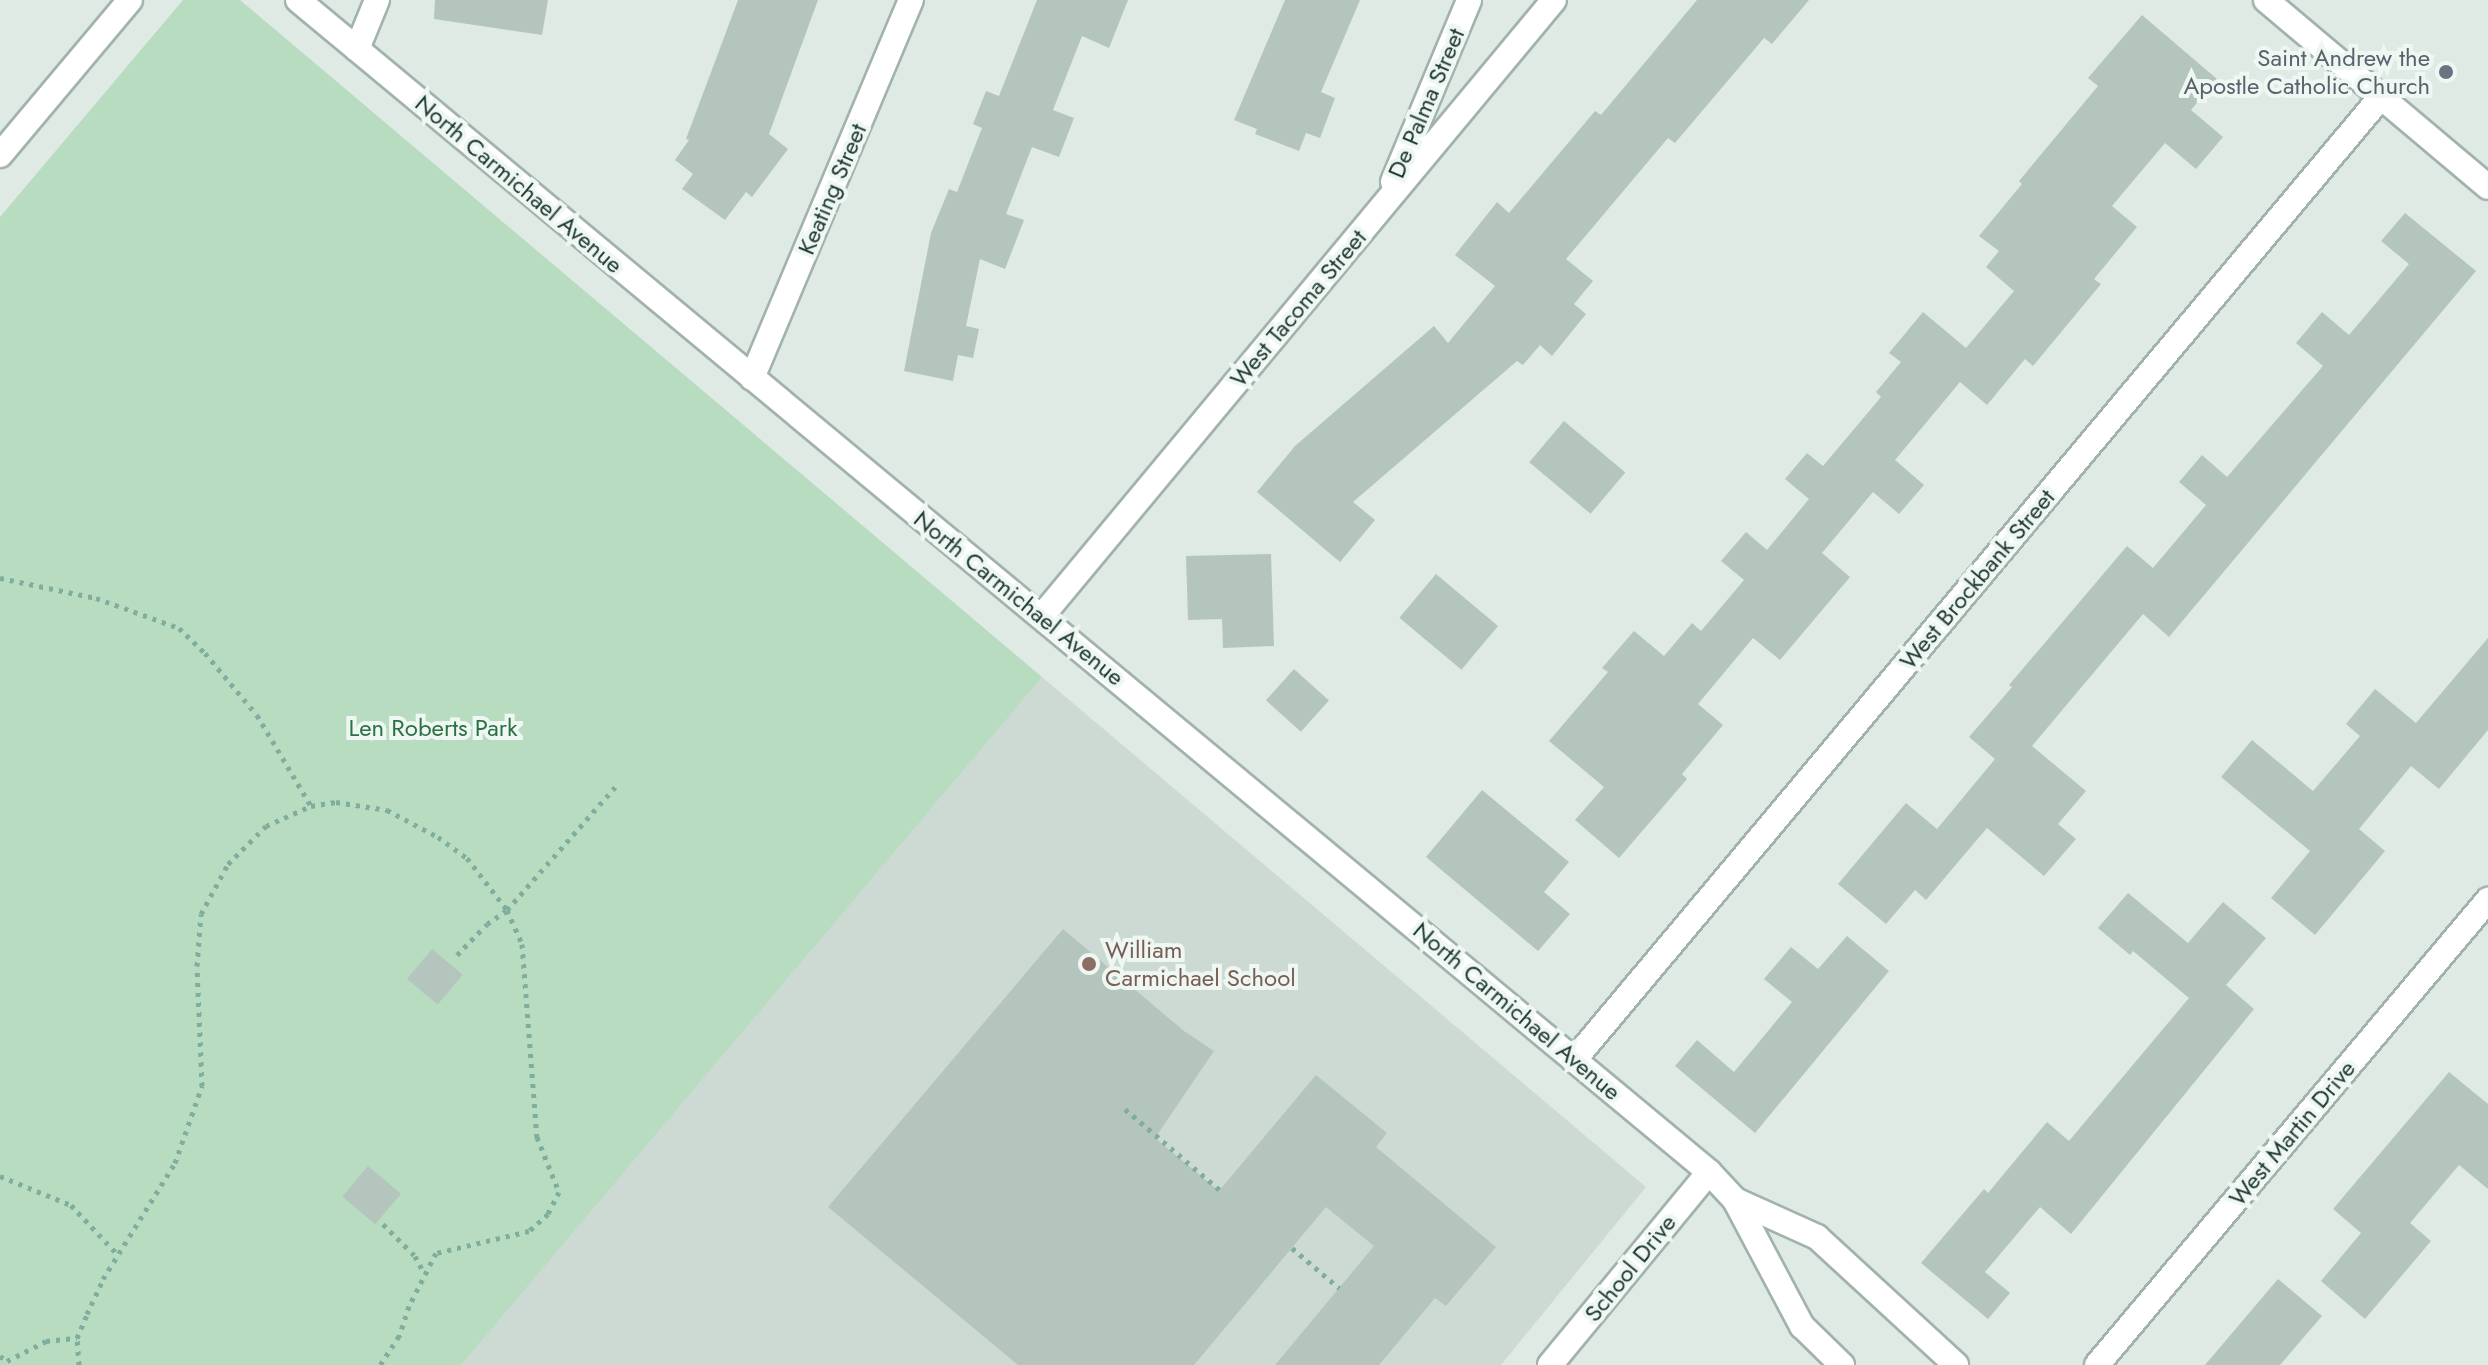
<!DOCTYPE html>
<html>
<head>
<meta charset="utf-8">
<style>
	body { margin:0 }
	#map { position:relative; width:2488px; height:1365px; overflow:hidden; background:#dfeae5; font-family:Jost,sans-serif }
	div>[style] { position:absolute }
	.built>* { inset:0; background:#cddad4 }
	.green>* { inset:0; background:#b7dcc0 }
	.building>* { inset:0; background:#b4c5be; transform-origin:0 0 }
	.path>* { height:5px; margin-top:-2.5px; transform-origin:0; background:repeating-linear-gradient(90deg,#7fae9e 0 4px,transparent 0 10px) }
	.roads { filter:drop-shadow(2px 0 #a2b2ac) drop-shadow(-2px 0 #a2b2ac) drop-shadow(0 2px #a2b2ac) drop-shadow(0 -2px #a2b2ac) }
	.minor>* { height:24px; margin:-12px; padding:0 12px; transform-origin:12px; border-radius:12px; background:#fff }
	.dots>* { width:22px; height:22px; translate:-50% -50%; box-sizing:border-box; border:4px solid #eff7f3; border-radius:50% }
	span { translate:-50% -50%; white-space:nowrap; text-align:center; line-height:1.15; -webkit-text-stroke:8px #eff7f3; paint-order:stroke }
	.worship-label { font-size:24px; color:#5b616d }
	.right { translate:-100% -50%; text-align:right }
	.street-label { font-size:24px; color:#203a32 }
	.park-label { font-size:24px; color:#2a7144 }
	.education-label { font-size:24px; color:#785e54 }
	.left { translate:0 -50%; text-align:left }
</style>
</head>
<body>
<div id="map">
	<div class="built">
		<i style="clip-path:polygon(1042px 677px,1646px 1187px,1501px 1365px,459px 1365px,984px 740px)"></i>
	</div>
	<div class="green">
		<i style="clip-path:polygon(183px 0,240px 0,1042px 677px,461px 1365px,0 1365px,0 217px)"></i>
	</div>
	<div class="building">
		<i style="clip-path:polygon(435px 0,548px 0,542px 35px,434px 19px)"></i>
		<i style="clip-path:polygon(738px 0,818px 0,769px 134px,788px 149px,752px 197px,746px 192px,725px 220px,682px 189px,693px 174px,675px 160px,689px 140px,686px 139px)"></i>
		<i style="clip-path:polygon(1037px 0,1128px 0,1109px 48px,1082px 36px,1053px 110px,1074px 118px,1059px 157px,1032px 147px,1006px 214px,1024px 220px,1005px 269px,980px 259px,966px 326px,979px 329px,973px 358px,958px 355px,953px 381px,904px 371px,931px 233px,949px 189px,957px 192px,982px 128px,973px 124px,986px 91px,999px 96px)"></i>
		<i style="clip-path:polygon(1285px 0,1360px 0,1321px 92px,1335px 98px,1320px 138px,1306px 133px,1299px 151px,1255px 134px,1257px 129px,1234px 120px)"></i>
		<i style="clip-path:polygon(1697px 0,1809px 0,1772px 44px,1764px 38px,1675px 143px,1668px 138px,1566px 259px,1593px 281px,1574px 304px,1586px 314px,1552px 356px,1540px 345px,1523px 365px,1517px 361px,1353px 502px,1375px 520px,1340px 562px,1257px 492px,1295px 446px,1434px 326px,1448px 343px,1495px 286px,1455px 255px,1497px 202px,1509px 213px,1595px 111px,1601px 115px)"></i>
		<i style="clip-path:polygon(2142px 15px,2217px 79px,2191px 110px,2223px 137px,2196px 169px,2165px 143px,2112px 206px,2137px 227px,2094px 279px,2101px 284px,2033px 366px,2025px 359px,1987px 405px,1960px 382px,1895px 460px,1924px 485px,1899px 514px,1873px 492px,1822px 553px,1850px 577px,1780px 660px,1753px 638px,1698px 704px,1723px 725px,1682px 774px,1687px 779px,1619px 858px,1575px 820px,1604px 787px,1549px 741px,1608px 672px,1602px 668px,1634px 631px,1664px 656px,1692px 623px,1701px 631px,1744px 580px,1721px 561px,1746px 532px,1767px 550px,1809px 499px,1785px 479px,1807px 453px,1823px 466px,1881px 397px,1876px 392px,1901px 362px,1889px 353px,1923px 312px,1966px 348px,2014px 291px,1986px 267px,1999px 251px,1979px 236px,2022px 184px,2019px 181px,2098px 86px,2088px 78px)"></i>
		<i style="clip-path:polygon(2405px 213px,2476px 271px,2169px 637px,2143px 614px,2032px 746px,2086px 791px,2058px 824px,2076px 839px,2044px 876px,1987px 828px,1926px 900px,1915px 890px,1886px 924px,1838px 884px,1906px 803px,1937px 829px,1995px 759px,1969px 737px,2012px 687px,2009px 685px,2127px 546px,2153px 568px,2206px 505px,2179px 482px,2202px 455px,2227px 477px,2323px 366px,2296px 343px,2322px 312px,2349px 335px,2409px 264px,2381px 241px)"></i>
		<i style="left:1564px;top:421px;width:80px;height:54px;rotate:40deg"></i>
		<i style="clip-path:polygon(1271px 554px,1274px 646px,1223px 648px,1222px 619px,1188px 620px,1186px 556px)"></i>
		<i style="left:1436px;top:574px;width:81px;height:57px;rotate:40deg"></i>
		<i style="clip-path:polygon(2488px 638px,2488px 730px,2439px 789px,2411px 766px,2359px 829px,2385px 851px,2315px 935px,2271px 898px,2310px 851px,2221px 777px,2252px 740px,2313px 791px,2360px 736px,2346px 724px,2375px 689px,2416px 723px)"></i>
		<i style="left:1294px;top:669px;width:47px;height:42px;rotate:42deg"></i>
		<i style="clip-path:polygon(1482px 790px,1569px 862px,1544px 892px,1570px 914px,1538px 951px,1426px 857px)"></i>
		<i style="clip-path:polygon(2128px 893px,2188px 943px,2223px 902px,2266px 938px,2226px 985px,2254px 1009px,2071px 1234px,2040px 1207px,1985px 1272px,2010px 1293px,1988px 1319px,1921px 1263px,1984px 1189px,1988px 1193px,2047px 1122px,2069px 1141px,2189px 998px,2133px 951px,2130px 955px,2098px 928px)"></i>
		<i style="clip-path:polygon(1063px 929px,1184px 1031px,1214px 1051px,1155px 1138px,1219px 1191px,1316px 1075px,1387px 1133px,1376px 1147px,1496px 1247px,1446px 1306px,1435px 1298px,1379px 1365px,1275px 1365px,1374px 1246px,1326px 1207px,1194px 1365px,1018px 1365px,828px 1207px)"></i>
		<i style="clip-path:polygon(1847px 936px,1889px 971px,1755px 1133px,1675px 1066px,1697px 1040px,1734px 1072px,1792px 1002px,1764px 979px,1791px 947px,1818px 969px)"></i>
		<i style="left:432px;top:949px;width:40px;height:39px;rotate:40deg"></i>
		<i style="clip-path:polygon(2449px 1072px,2488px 1104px,2488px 1189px,2459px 1165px,2410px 1223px,2431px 1241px,2365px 1319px,2321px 1281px,2361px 1233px,2333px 1209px)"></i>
		<i style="left:368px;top:1166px;width:43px;height:40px;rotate:40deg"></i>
		<i style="clip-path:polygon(2278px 1279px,2322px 1316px,2280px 1365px,2205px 1365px)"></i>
	</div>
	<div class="path">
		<i style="left:0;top:578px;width:98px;rotate:11.8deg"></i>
		<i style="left:96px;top:598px;width:88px;rotate:19.9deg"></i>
		<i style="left:179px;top:628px;width:36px;rotate:44deg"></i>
		<i style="left:205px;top:653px;width:81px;rotate:50deg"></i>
		<i style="left:257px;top:715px;width:106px;rotate:59.3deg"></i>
		<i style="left:457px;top:955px;width:43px;rotate:-45.9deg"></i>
		<i style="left:487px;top:924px;width:24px;rotate:-35deg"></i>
		<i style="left:507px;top:910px;width:164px;rotate:-48.7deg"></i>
		<i style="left:1125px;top:1109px;width:125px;rotate:40.5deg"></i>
		<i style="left:0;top:1176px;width:77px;rotate:22.2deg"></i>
		<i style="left:71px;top:1205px;width:70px;rotate:46.7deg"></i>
		<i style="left:383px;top:1224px;width:45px;rotate:45deg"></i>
		<i style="left:415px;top:1256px;width:19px;rotate:62deg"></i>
		<i style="left:1292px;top:1248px;width:62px;rotate:40.4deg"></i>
		<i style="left:0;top:1356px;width:9px;rotate:36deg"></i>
		<i style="left:7px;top:1361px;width:44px;rotate:-27.1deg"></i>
		<i style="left:46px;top:1341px;width:31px;rotate:-6deg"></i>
		<i style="left:79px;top:1365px;width:27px;rotate:-94deg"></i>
		<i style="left:77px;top:1338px;width:26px;rotate:-67deg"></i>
		<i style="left:87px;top:1314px;width:38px;rotate:-65deg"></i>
		<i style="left:103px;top:1279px;width:137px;rotate:-58.2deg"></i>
		<i style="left:175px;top:1163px;width:82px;rotate:-70.7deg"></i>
		<i style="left:202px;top:1086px;width:120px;rotate:-92.4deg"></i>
		<i style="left:197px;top:966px;width:52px;rotate:-85.6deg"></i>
		<i style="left:201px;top:914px;width:57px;rotate:-61.6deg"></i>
		<i style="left:228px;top:864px;width:54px;rotate:-45deg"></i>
		<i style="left:266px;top:826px;width:49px;rotate:-24deg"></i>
		<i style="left:311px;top:806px;width:25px;rotate:-9deg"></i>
		<i style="left:336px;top:802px;width:52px;rotate:8.9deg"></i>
		<i style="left:387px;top:810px;width:58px;rotate:27.9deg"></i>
		<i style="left:438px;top:837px;width:36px;rotate:36deg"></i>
		<i style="left:467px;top:858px;width:66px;rotate:52.4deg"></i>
		<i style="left:507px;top:910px;width:37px;rotate:66deg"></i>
		<i style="left:522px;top:944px;width:194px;rotate:85.6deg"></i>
		<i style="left:537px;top:1137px;width:59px;rotate:68.2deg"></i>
		<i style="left:559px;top:1192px;width:25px;rotate:117deg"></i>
		<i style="left:548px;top:1214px;width:25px;rotate:138deg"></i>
		<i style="left:529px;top:1231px;width:96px;rotate:166.7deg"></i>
		<i style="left:436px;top:1253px;width:59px;rotate:117deg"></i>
		<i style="left:409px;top:1306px;width:32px;rotate:108deg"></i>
		<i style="left:399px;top:1336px;width:35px;rotate:123deg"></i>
	</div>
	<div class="roads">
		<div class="minor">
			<i style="left:298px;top:0;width:1834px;rotate:39.71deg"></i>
			<i style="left:1709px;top:1172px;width:38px;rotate:47deg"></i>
			<i style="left:1735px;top:1200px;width:143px;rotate:62deg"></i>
			<i style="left:1802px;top:1326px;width:56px;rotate:44.3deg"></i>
			<i style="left:2266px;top:0;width:290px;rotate:40.1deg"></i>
			<i style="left:357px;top:49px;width:53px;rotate:-67.8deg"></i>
			<i style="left:0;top:155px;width:202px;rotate:-50deg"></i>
			<i style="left:1393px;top:182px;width:197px;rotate:-67.3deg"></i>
			<i style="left:752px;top:378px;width:410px;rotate:-67.2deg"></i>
			<i style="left:1042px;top:616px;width:801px;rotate:-50.27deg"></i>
			<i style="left:1574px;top:1060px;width:1255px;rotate:-50.04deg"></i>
			<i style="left:1735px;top:1200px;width:90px;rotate:24.3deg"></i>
			<i style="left:1817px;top:1237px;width:189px;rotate:42.6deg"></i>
			<i style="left:1550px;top:1365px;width:250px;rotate:-50.5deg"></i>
			<i style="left:2097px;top:1365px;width:608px;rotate:-49.94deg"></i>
		</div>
	</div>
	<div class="dots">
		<i style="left:2446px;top:72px;background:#6b7280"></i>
		<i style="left:1089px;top:964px;background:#8d6e63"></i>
	</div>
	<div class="worship-label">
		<span class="right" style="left:2430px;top:72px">Saint Andrew the<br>Apostle Catholic Church</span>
	</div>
	<div class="street-label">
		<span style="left:1426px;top:103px;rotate:-67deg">De Palma Street</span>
		<span style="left:519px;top:184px;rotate:40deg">North Carmichael Avenue</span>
		<span style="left:832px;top:189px;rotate:-67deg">Keating Street</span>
		<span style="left:1298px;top:308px;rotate:-50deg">West Tacoma Street</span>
		<span style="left:1977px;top:579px;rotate:-50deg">West Brockbank Street</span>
		<span style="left:1019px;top:598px;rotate:39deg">North Carmichael Avenue</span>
		<span style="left:1517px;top:1011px;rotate:40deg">North Carmichael Avenue</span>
		<span style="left:2292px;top:1133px;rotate:-50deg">West Martin Drive</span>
		<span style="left:1630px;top:1268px;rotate:-51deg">School Drive</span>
	</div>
	<div class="park-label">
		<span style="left:433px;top:728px">Len Roberts Park</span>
	</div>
	<div class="education-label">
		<span class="left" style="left:1105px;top:964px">William<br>Carmichael School</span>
	</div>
</div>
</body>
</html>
